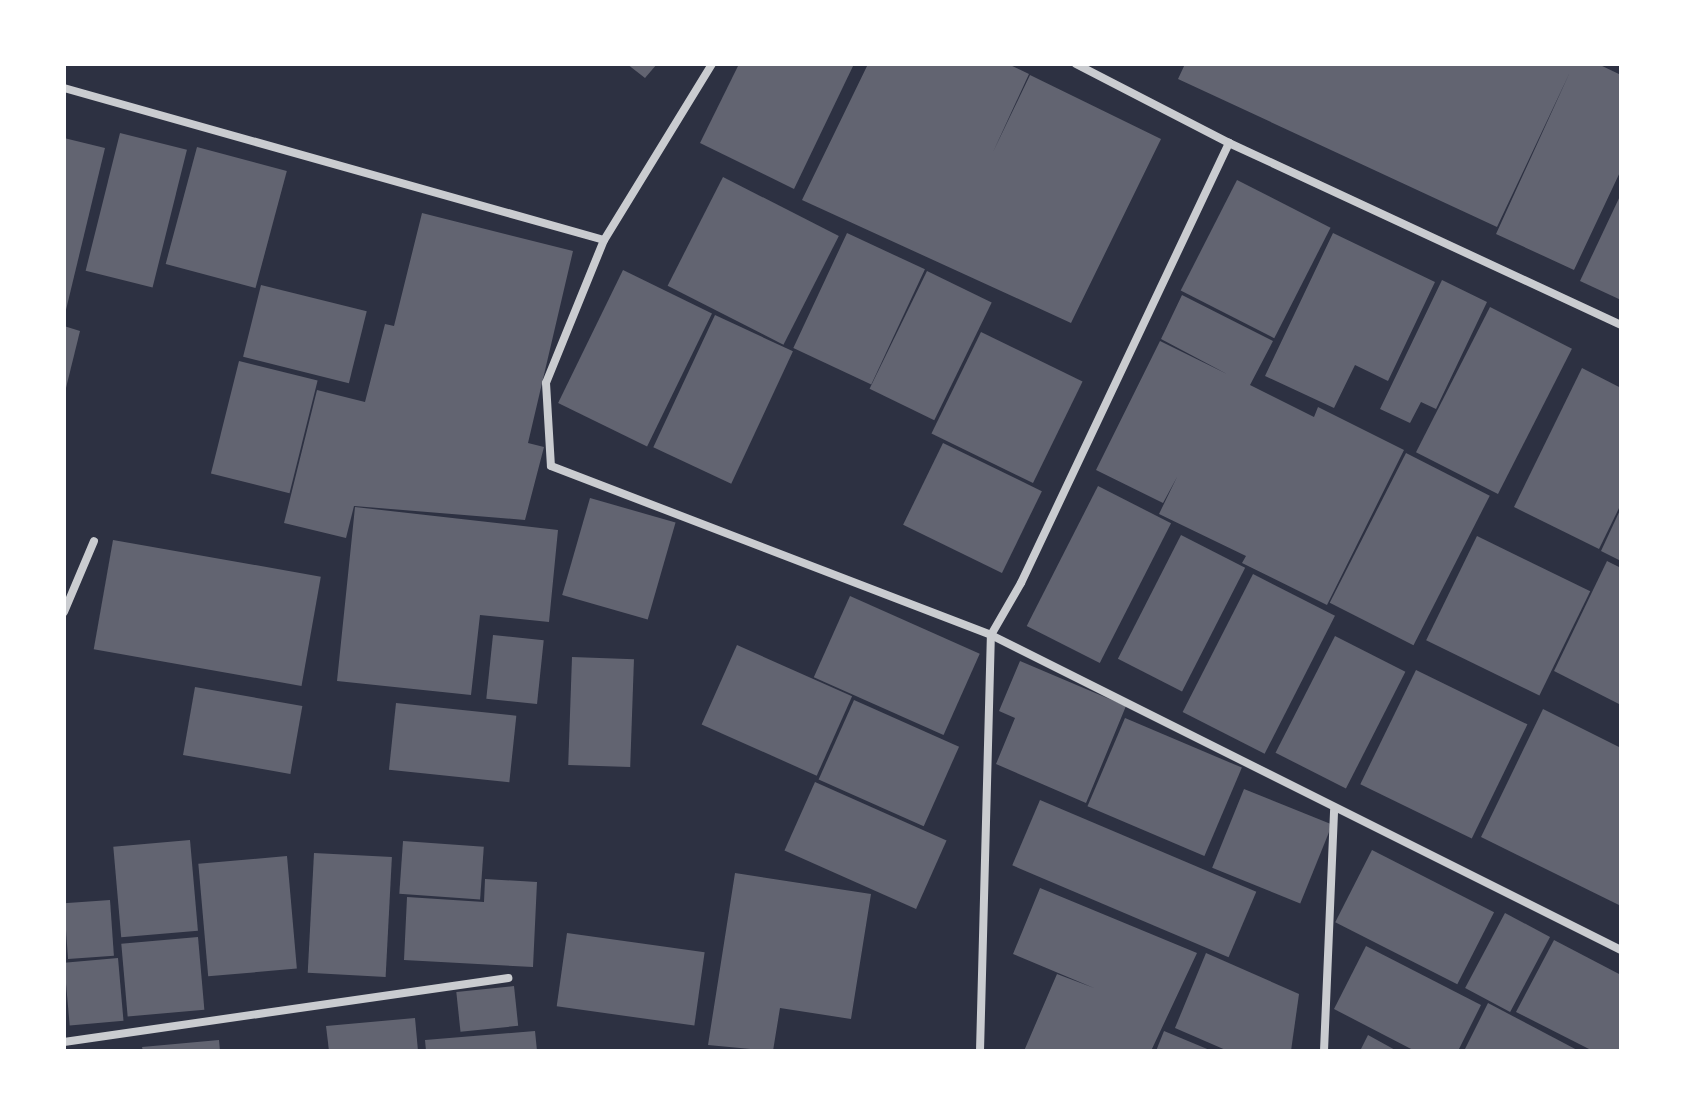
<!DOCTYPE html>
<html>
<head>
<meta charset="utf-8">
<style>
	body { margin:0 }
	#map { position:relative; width:1685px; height:1115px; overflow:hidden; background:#2d3142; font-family:"Source Serif 4",serif }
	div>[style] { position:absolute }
	.building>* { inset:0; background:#626471; transform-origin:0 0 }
	.minor>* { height:8px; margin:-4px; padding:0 4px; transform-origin:4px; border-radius:4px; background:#caccd0 }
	span { translate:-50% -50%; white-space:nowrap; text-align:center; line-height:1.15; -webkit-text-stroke:6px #fff; paint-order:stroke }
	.frame { position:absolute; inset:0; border:66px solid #fff; pointer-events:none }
</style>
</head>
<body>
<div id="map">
	<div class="building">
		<i style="clip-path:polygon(627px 64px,657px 64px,645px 78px)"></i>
		<i style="clip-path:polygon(739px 64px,854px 64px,794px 189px,700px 143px)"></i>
		<i style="clip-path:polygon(868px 64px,1008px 64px,1029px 74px,993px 152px,1030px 75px,1161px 139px,1071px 323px,802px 200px)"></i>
		<i style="clip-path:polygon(1185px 64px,1598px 64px,1621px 75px,1621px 170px,1574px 270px,1496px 234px,1570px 72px,1497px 227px,1178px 79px)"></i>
		<i style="left:120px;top:133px;width:69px;height:142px;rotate:14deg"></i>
		<i style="clip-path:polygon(64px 138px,105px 148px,65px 314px,64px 314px)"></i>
		<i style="left:197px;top:147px;width:93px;height:121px;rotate:15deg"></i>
		<i style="left:723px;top:177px;width:130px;height:122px;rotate:27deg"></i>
		<i style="left:1237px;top:180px;width:105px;height:124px;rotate:27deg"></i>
		<i style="clip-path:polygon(1621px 194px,1621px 300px,1580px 281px)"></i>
		<i style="clip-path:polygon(422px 213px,573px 251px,528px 443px,544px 447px,525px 520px,354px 506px,346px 538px,284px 523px,317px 390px,365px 402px,385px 324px,394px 326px)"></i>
		<i style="left:847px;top:233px;width:86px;height:127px;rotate:25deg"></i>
		<i style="clip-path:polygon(1333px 233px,1435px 282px,1388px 381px,1355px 365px,1334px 408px,1265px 376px)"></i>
		<i style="left:623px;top:270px;width:99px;height:148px;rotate:26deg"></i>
		<i style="left:927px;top:271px;width:72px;height:131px;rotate:26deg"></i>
		<i style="clip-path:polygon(1442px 280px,1487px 302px,1436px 409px,1421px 402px,1410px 423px,1380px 409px)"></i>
		<i style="left:261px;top:285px;width:109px;height:74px;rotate:14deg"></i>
		<i style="clip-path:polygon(1182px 295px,1273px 341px,1250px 385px,1314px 417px,1318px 407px,1404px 450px,1327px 605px,1242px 563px,1246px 556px,1159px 514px,1177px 477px,1163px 503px,1096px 470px,1160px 341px,1227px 374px,1161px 339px)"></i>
		<i style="left:1490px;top:307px;width:92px;height:163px;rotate:27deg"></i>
		<i style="left:715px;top:315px;width:86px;height:146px;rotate:25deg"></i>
		<i style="clip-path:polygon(64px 326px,80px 331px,65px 392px,64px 392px)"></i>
		<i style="left:981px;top:332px;width:113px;height:113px;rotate:26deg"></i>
		<i style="left:239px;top:361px;width:81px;height:116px;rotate:14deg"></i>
		<i style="clip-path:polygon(1582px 368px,1621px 388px,1621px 504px,1599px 549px,1514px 507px)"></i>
		<i style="left:943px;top:443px;width:110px;height:91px;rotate:26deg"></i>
		<i style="left:1406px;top:453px;width:94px;height:168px;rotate:27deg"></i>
		<i style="left:1098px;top:486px;width:82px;height:157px;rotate:27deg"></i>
		<i style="left:590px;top:498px;width:89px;height:101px;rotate:16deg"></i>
		<i style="clip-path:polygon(355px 507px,558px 530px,549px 622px,480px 615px,471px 695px,337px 681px)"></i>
		<i style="clip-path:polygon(1621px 508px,1621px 561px,1601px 551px)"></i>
		<i style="left:1181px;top:535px;width:72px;height:139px;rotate:27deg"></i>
		<i style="left:1477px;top:536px;width:126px;height:116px;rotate:26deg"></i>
		<i style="left:113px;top:540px;width:211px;height:111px;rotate:10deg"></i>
		<i style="clip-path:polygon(1607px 561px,1621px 568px,1621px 705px,1554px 671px)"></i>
		<i style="left:1253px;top:574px;width:92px;height:155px;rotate:27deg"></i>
		<i style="left:850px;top:596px;width:142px;height:89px;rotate:24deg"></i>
		<i style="left:493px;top:635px;width:51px;height:64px;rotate:6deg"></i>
		<i style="left:1335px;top:636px;width:79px;height:131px;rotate:27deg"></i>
		<i style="left:737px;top:645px;width:126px;height:87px;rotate:24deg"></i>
		<i style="left:572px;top:657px;width:62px;height:108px;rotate:2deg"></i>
		<i style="clip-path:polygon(1020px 661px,1126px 706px,1086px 803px,996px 764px,1015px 718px,999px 711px)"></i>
		<i style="left:1416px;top:670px;width:124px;height:127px;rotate:26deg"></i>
		<i style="left:195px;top:687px;width:109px;height:69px;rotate:10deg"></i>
		<i style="left:854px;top:700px;width:115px;height:87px;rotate:24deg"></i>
		<i style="left:396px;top:703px;width:121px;height:67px;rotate:6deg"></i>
		<i style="clip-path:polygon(1543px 709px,1621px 748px,1621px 906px,1481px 837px)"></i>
		<i style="left:1125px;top:718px;width:127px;height:96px;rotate:23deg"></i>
		<i style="left:815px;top:782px;width:144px;height:75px;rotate:24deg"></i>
		<i style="left:1244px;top:789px;width:95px;height:85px;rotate:22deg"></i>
		<i style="left:1040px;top:800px;width:235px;height:71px;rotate:23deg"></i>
		<i style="left:190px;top:840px;width:91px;height:77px;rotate:85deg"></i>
		<i style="left:403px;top:841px;width:81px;height:53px;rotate:4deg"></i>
		<i style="left:1372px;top:850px;width:137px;height:81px;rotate:27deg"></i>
		<i style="left:314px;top:853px;width:78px;height:120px;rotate:3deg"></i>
		<i style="left:287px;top:856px;width:113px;height:89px;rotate:85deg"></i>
		<i style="clip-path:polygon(735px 873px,871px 894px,851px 1019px,780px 1008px,773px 1051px,708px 1045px)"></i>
		<i style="clip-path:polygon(485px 879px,537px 882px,533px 967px,404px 960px,407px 897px,484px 902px)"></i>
		<i style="clip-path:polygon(1040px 888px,1197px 953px,1151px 1051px,1024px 1051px,1057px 974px,1094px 988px,1013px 954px)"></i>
		<i style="left:110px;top:900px;width:56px;height:46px;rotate:86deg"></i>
		<i style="left:1505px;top:913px;width:51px;height:85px;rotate:28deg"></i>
		<i style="left:567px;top:933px;width:139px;height:74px;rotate:8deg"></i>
		<i style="left:198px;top:937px;width:73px;height:77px;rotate:85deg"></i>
		<i style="clip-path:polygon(1554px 940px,1621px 975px,1621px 1051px,1593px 1051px,1516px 1012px)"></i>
		<i style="clip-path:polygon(1366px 946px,1481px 1005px,1458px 1051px,1415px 1051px,1334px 1009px)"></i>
		<i style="clip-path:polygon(1206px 953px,1299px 994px,1291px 1051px,1228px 1051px,1175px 1028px)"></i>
		<i style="left:118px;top:958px;width:63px;height:54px;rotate:85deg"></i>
		<i style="left:514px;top:986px;width:40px;height:58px;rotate:84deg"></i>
		<i style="clip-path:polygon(1488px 1003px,1579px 1051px,1464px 1051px)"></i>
		<i style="clip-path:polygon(415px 1018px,418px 1051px,329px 1051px,326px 1026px)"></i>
		<i style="clip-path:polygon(535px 1031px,537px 1051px,426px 1051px,425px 1040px)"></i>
		<i style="clip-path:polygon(1164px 1031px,1212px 1051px,1156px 1051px)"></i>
		<i style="clip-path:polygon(1368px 1035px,1397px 1051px,1360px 1051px)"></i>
		<i style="clip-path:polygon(219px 1040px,220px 1051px,143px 1051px,142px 1047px)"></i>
	</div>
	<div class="minor">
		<i style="left:712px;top:64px;width:206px;rotate:121.5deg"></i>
		<i style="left:604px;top:240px;width:154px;rotate:112.1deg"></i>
		<i style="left:546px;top:383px;width:83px;rotate:86.6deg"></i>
		<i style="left:551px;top:466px;width:471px;rotate:21deg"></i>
		<i style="left:991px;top:635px;width:704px;rotate:26.57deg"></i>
		<i style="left:1076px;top:64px;width:172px;rotate:27.3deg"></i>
		<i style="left:1229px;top:143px;width:432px;rotate:24.9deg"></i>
		<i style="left:64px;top:88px;width:561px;rotate:15.72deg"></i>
		<i style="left:64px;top:612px;width:77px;rotate:-67.1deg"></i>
		<i style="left:64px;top:1042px;width:449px;rotate:-8.2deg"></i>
		<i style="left:980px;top:1051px;width:416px;rotate:-88.5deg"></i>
		<i style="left:991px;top:635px;width:60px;rotate:-60deg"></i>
		<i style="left:1021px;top:583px;width:487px;rotate:-64.7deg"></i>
		<i style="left:1324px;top:1051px;width:241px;rotate:-87.6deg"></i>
	</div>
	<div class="frame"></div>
</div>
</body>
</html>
